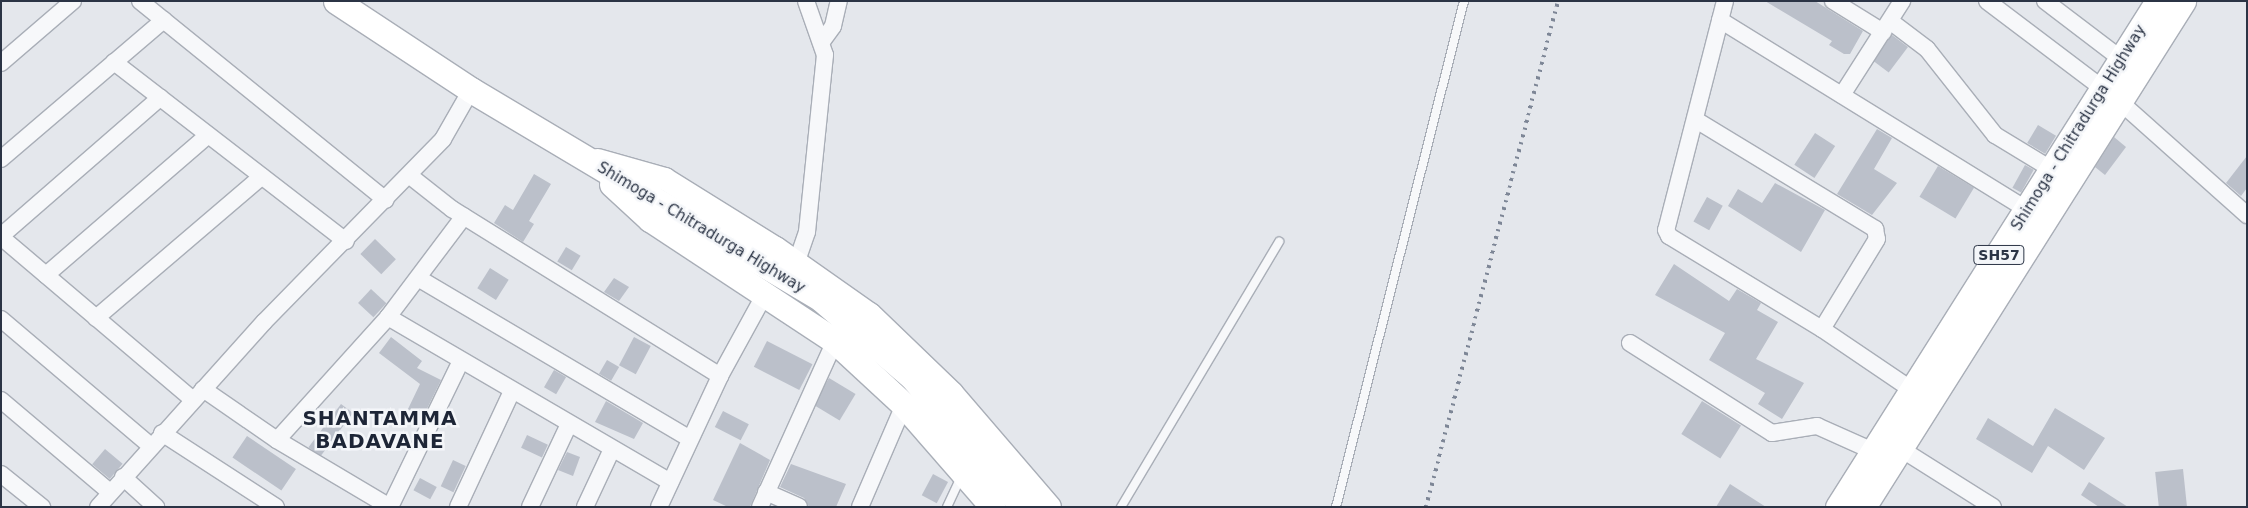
<!DOCTYPE html>
<html>
<head>
<meta charset="utf-8">
<style>
	body { margin:0 }
	#map { position:relative; width:2248px; height:508px; overflow:hidden; background:#e4e7ec; font-family:"DejaVu Sans",sans-serif }
	div>[style] { position:absolute }
	.building>* { inset:0; background:#bbc0ca; transform-origin:0 0 }
	.roads { filter:drop-shadow(1px 0 #a9aeb7) drop-shadow(-1px 0 #a9aeb7) drop-shadow(0 1px #a9aeb7) drop-shadow(0 -1px #a9aeb7) }
	.lane>* { height:8px; margin:-4px; padding:0 4px; transform-origin:4px; border-radius:4px; background:#f7f8fa }
	.street>* { height:16px; margin:-8px; padding:0 8px; transform-origin:8px; border-radius:8px; background:#f7f8fa }
	.secondary>* { height:22px; margin:-11px; padding:0 11px; transform-origin:11px; border-radius:11px; background:#fff }
	.primary>* { height:25px; margin:-12.5px; padding:0 12.5px; transform-origin:12.5px; border-radius:12.5px; background:#fff }
	.rail>* { height:4px; margin-top:-2px; transform-origin:0; background:repeating-linear-gradient(90deg,#7d8696 0 2.5px,transparent 0 7.5px) }
	span { translate:-50% -50%; white-space:nowrap; text-align:center; line-height:1.15; -webkit-text-stroke:5px #f4f6f9; paint-order:stroke }
	.shield-label span { padding:1px 4px; background:#f4f6f9; border:1px solid; border-radius:4px; -webkit-text-stroke-width:0 }
	.shield-label { font-size:14px; color:#2b3445; font-weight:700 }
	.street-label { font-size:15px; color:#2b3445 }
	.district-label { font-size:20px; color:#1d2536; font-weight:700; letter-spacing:1px }
	.frame { position:absolute; inset:0; border:2px solid #2b3445; pointer-events:none }
</style>
</head>
<body>
<div id="map">
	<div class="building">
		<i style="clip-path:polygon(1765px 1px,1815px 1px,1863px 31px,1850px 54px,1844px 54px,1829px 45px,1832px 41px)"></i>
		<i style="left:1892px;top:35px;width:20px;height:32px;rotate:37deg"></i>
		<i style="left:2038px;top:125px;width:21px;height:21px;rotate:31deg"></i>
		<i style="clip-path:polygon(1877px 129px,1892px 138px,1874px 169px,1897px 183px,1872px 215px,1837px 194px)"></i>
		<i style="left:1815px;top:133px;width:24px;height:38px;rotate:33deg"></i>
		<i style="clip-path:polygon(2114px 137px,2126px 147px,2105px 175px,2095px 167px)"></i>
		<i style="clip-path:polygon(2247px 156px,2247px 188px,2241px 196px,2226px 183px)"></i>
		<i style="left:2025px;top:165px;width:10px;height:26px;rotate:29deg"></i>
		<i style="left:1938px;top:166px;width:42px;height:36px;rotate:31deg"></i>
		<i style="clip-path:polygon(534px 174px,551px 184px,529px 221px,534px 224px,523px 242px,494px 223px,505px 205px,513px 210px)"></i>
		<i style="clip-path:polygon(1775px 183px,1825px 210px,1801px 252px,1728px 206px,1738px 189px,1762px 203px)"></i>
		<i style="left:1707px;top:197px;width:18px;height:28px;rotate:29deg"></i>
		<i style="left:375px;top:239px;width:29px;height:21px;rotate:44deg"></i>
		<i style="left:566px;top:247px;width:17px;height:17px;rotate:31deg"></i>
		<i style="clip-path:polygon(1674px 264px,1729px 301px,1737px 289px,1761px 303px,1757px 310px,1778px 322px,1756px 359px,1804px 383px,1782px 419px,1758px 404px,1765px 393px,1709px 360px,1725px 333px,1655px 295px)"></i>
		<i style="left:490px;top:268px;width:22px;height:24px;rotate:32deg"></i>
		<i style="clip-path:polygon(614px 278px,629px 287px,619px 301px,604px 292px)"></i>
		<i style="left:371px;top:289px;width:21px;height:19px;rotate:43deg"></i>
		<i style="clip-path:polygon(391px 337px,422px 361px,417px 368px,441px 380px,423px 417px,408px 409px,420px 384px,379px 353px)"></i>
		<i style="left:634px;top:337px;width:19px;height:32px;rotate:28deg"></i>
		<i style="left:767px;top:341px;width:51px;height:29px;rotate:27deg"></i>
		<i style="left:607px;top:360px;width:14px;height:16px;rotate:30deg"></i>
		<i style="left:554px;top:370px;width:14px;height:20px;rotate:30deg"></i>
		<i style="left:829px;top:378px;width:31px;height:31px;rotate:31deg"></i>
		<i style="clip-path:polygon(606px 401px,643px 423px,634px 439px,595px 422px)"></i>
		<i style="left:1702px;top:401px;width:46px;height:39px;rotate:32deg"></i>
		<i style="left:341px;top:404px;width:15px;height:54px;rotate:37deg"></i>
		<i style="clip-path:polygon(2055px 408px,2105px 438px,2084px 470px,2048px 446px,2032px 473px,1976px 439px,1988px 418px,2033px 446px)"></i>
		<i style="left:723px;top:411px;width:29px;height:18px;rotate:27deg"></i>
		<i style="left:527px;top:435px;width:23px;height:14px;rotate:25deg"></i>
		<i style="left:247px;top:436px;width:59px;height:26px;rotate:34deg"></i>
		<i style="clip-path:polygon(740px 443px,770px 460px,750px 507px,728px 507px,713px 500px)"></i>
		<i style="left:105px;top:449px;width:23px;height:20px;rotate:40deg"></i>
		<i style="clip-path:polygon(567px 452px,580px 457px,573px 476px,558px 470px)"></i>
		<i style="left:453px;top:460px;width:14px;height:29px;rotate:25deg"></i>
		<i style="clip-path:polygon(791px 464px,846px 484px,836px 507px,809px 507px,804px 498px,780px 487px)"></i>
		<i style="left:2183px;top:469px;width:38px;height:28px;rotate:84deg"></i>
		<i style="left:933px;top:474px;width:17px;height:24px;rotate:28deg"></i>
		<i style="left:420px;top:478px;width:19px;height:14px;rotate:28deg"></i>
		<i style="clip-path:polygon(2089px 482px,2128px 507px,2099px 507px,2081px 495px)"></i>
		<i style="clip-path:polygon(1730px 484px,1766px 507px,1716px 507px)"></i>
	</div>
	<div class="roads">
		<div class="lane">
			<i style="left:947px;top:507px;width:33px;rotate:-65deg"></i>
			<i style="left:1121px;top:507px;width:309px;rotate:-59.2deg"></i>
			<i style="left:1336px;top:507px;width:522px;rotate:-75.8deg"></i>
		</div>
		<div class="street">
			<i style="left:140px;top:1px;width:316px;rotate:39deg"></i>
			<i style="left:1725px;top:1px;width:236px;rotate:104.4deg"></i>
			<i style="left:1666px;top:230px;width:7px;rotate:63deg"></i>
			<i style="left:1669px;top:236px;width:179px;rotate:31.3deg"></i>
			<i style="left:1822px;top:329px;width:109px;rotate:34.1deg"></i>
			<i style="left:1833px;top:1px;width:59px;rotate:31.8deg"></i>
			<i style="left:1987px;top:1px;width:164px;rotate:37.1deg"></i>
			<i style="left:2118px;top:100px;width:173px;rotate:41.7deg"></i>
			<i style="left:2045px;top:1px;width:96px;rotate:37.3deg"></i>
			<i style="left:1720px;top:20px;width:362px;rotate:31.7deg"></i>
			<i style="left:1890px;top:21px;width:46px;rotate:37.1deg"></i>
			<i style="left:1927px;top:49px;width:110px;rotate:51.7deg"></i>
			<i style="left:1995px;top:135px;width:66px;rotate:31.3deg"></i>
			<i style="left:823px;top:40px;width:17px;rotate:-54deg"></i>
			<i style="left:833px;top:26px;width:26px;rotate:-77deg"></i>
			<i style="left:114px;top:62px;width:293px;rotate:37.7deg"></i>
			<i style="left:1px;top:63px;width:95px;rotate:-40.7deg"></i>
			<i style="left:1842px;top:95px;width:112px;rotate:-57.4deg"></i>
			<i style="left:1696px;top:120px;width:210px;rotate:31.3deg"></i>
			<i style="left:1875px;top:229px;width:10px;rotate:79deg"></i>
			<i style="left:1877px;top:239px;width:105px;rotate:121.4deg"></i>
			<i style="left:1px;top:159px;width:214px;rotate:-40.5deg"></i>
			<i style="left:410px;top:176px;width:53px;rotate:38.2deg"></i>
			<i style="left:452px;top:209px;width:316px;rotate:31.9deg"></i>
			<i style="left:1px;top:236px;width:211px;rotate:-41deg"></i>
			<i style="left:1px;top:237px;width:252px;rotate:40.3deg"></i>
			<i style="left:797px;top:261px;width:31px;rotate:-71deg"></i>
			<i style="left:807px;top:232px;width:178px;rotate:-84.2deg"></i>
			<i style="left:825px;top:55px;width:57px;rotate:-109.4deg"></i>
			<i style="left:46px;top:275px;width:214px;rotate:-40.8deg"></i>
			<i style="left:418px;top:278px;width:316px;rotate:30.6deg"></i>
			<i style="left:388px;top:317px;width:327px;rotate:30.3deg"></i>
			<i style="left:96px;top:318px;width:218px;rotate:-40.5deg"></i>
			<i style="left:1px;top:319px;width:197px;rotate:40.3deg"></i>
			<i style="left:1630px;top:343px;width:168px;rotate:32.4deg"></i>
			<i style="left:1772px;top:433px;width:46px;rotate:-8.8deg"></i>
			<i style="left:1817px;top:426px;width:61px;rotate:24.1deg"></i>
			<i style="left:203px;top:389px;width:90px;rotate:34.6deg"></i>
			<i style="left:277px;top:440px;width:131px;rotate:30.7deg"></i>
			<i style="left:1px;top:400px;width:143px;rotate:40.2deg"></i>
			<i style="left:162px;top:433px;width:136px;rotate:33deg"></i>
			<i style="left:277px;top:440px;width:166px;rotate:-47.9deg"></i>
			<i style="left:388px;top:317px;width:126px;rotate:-53deg"></i>
			<i style="left:1893px;top:444px;width:118px;rotate:32.2deg"></i>
			<i style="left:1px;top:474px;width:53px;rotate:38.8deg"></i>
			<i style="left:123px;top:477px;width:45px;rotate:42.3deg"></i>
			<i style="left:766px;top:492px;width:36px;rotate:24deg"></i>
			<i style="left:98px;top:507px;width:249px;rotate:-48.1deg"></i>
			<i style="left:264px;top:322px;width:256px;rotate:-45.6deg"></i>
			<i style="left:443px;top:139px;width:56px;rotate:-60.3deg"></i>
			<i style="left:390px;top:507px;width:162px;rotate:-64.1deg"></i>
			<i style="left:458px;top:507px;width:128px;rotate:-65deg"></i>
			<i style="left:530px;top:507px;width:92px;rotate:-64.8deg"></i>
			<i style="left:585px;top:507px;width:64px;rotate:-65deg"></i>
			<i style="left:659px;top:507px;width:145px;rotate:-65deg"></i>
			<i style="left:720px;top:376px;width:96px;rotate:-61.3deg"></i>
			<i style="left:760px;top:507px;width:182px;rotate:-65.7deg"></i>
			<i style="left:860px;top:507px;width:111px;rotate:-66.7deg"></i>
		</div>
		<div class="secondary">
			<i style="left:598px;top:160px;width:70px;rotate:15.8deg"></i>
			<i style="left:665px;top:179px;width:131px;rotate:31.9deg"></i>
			<i style="left:776px;top:248px;width:115px;rotate:35.1deg"></i>
			<i style="left:870px;top:314px;width:114px;rotate:43.9deg"></i>
			<i style="left:952px;top:393px;width:150px;rotate:49.3deg"></i>
		</div>
		<div class="primary">
			<i style="left:336px;top:1px;width:162px;rotate:33.4deg"></i>
			<i style="left:471px;top:90px;width:408px;rotate:30.8deg"></i>
			<i style="left:821px;top:299px;width:120px;rotate:40.6deg"></i>
			<i style="left:912px;top:377px;width:171px;rotate:49.5deg"></i>
			<i style="left:612px;top:184px;width:52px;rotate:42.6deg"></i>
			<i style="left:650px;top:219px;width:222px;rotate:33.4deg"></i>
			<i style="left:835px;top:341px;width:94px;rotate:42.8deg"></i>
			<i style="left:904px;top:405px;width:135px;rotate:48.9deg"></i>
			<i style="left:1838px;top:507px;width:599px;rotate:-57.69deg"></i>
			<i style="left:1863px;top:507px;width:599px;rotate:-57.69deg"></i>
		</div>
	</div>
	<div class="rail">
		<i style="left:1426px;top:507px;width:523px;rotate:-75.38deg"></i>
	</div>
	<div class="shield-label">
		<span style="left:1999px;top:255px">SH57</span>
	</div>
	<div class="street-label">
		<span style="left:2079px;top:128px;rotate:-58deg">Shimoga - Chitradurga Highway</span>
		<span style="left:701px;top:228px;rotate:31deg">Shimoga - Chitradurga Highway</span>
	</div>
	<div class="district-label">
		<span style="left:380px;top:430px">SHANTAMMA<br>BADAVANE</span>
	</div>
	<div class="frame"></div>
</div>
</body>
</html>
